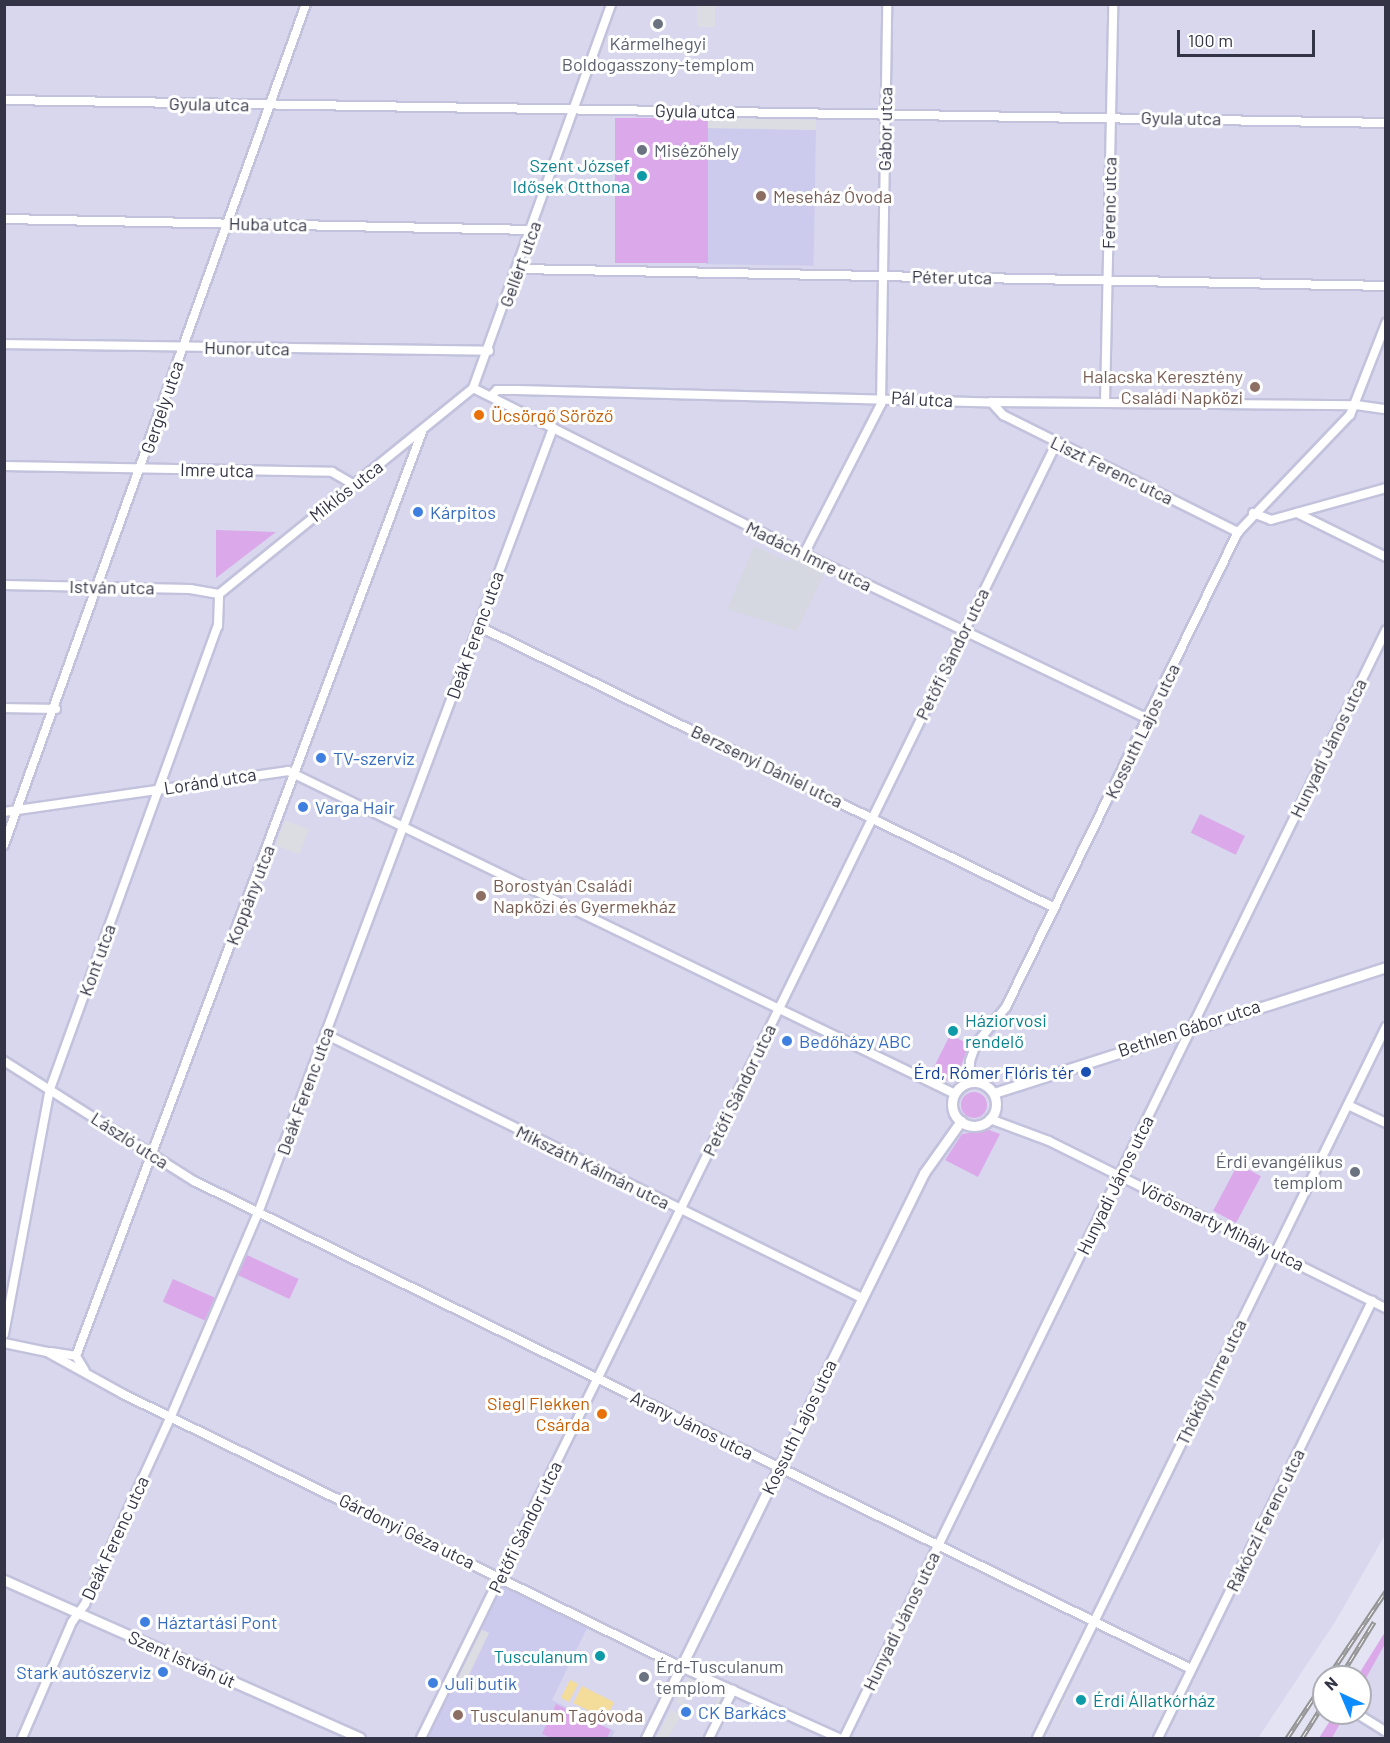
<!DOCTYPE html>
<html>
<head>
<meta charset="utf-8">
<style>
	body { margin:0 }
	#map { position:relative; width:1390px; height:1743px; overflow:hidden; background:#e3e3f3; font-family:Barlow,sans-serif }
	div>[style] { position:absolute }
	.residential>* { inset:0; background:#d8d7ee }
	.industrial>* { inset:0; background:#d5d7e1 }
	.education>* { inset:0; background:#cdcbed; transform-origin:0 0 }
	.green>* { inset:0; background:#dba8ea; transform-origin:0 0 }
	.round { border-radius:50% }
	.parking>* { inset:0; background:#dcdce3; transform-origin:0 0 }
	.water>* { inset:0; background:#f4dc9a; transform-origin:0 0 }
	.roads { filter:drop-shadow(2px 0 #c2c2dd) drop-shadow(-2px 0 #c2c2dd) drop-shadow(0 2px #c2c2dd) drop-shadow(0 -2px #c2c2dd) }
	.minor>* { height:8px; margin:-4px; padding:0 4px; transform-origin:4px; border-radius:4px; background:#fff }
	.tertiary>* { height:9px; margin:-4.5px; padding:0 4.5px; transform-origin:4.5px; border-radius:4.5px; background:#fff }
	.tertiary>.ring { margin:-4.5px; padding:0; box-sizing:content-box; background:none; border:9px solid #fff; border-radius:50% }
	.rail>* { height:5px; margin-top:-2.5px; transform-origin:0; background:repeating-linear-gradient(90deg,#fff 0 9px,#949494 0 18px); box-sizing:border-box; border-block:2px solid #949494 }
	.dots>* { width:16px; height:16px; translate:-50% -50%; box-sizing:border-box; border:3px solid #fff; border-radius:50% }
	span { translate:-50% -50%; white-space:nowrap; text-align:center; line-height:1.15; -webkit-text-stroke:6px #fff; paint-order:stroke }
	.worship-label { font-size:18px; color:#5b616d }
	.left { translate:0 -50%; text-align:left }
	.right { translate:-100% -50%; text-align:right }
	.street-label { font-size:18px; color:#333445 }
	.culture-label { font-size:18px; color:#0d838f }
	.education-label { font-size:18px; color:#785e54 }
	.food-label { font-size:18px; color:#c56008 }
	.shop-label { font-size:18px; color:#366cbe }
	.transit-label { font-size:18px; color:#164399 }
	.frame { position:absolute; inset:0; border:6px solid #333445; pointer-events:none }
	.north { position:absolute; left:1312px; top:1665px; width:60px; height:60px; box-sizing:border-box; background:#fff; border:2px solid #adaeb5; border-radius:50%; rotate:316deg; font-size:16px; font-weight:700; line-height:24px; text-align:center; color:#333445 }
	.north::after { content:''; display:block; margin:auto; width:21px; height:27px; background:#0d8cff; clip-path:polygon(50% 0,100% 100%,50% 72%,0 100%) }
	.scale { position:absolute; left:1177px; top:30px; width:138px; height:27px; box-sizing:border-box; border:3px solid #333445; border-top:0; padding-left:8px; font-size:18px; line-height:21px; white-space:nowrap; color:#333445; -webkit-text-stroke:4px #fff; paint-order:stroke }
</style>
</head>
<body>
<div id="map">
	<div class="residential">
		<i style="clip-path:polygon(5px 5px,1385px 5px,1385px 1535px,1335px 1622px,1258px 1738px,5px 1738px)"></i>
		<i style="clip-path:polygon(1385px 1644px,1385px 1738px,1332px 1738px,1346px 1713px,1360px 1713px,1360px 1689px)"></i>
	</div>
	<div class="industrial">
		<i style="clip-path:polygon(754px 546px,789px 562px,792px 556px,825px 572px,797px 631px,727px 609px)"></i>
	</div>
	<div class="education">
		<i style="left:708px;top:128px;width:108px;height:136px;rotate:1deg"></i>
		<i style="clip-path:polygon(501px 1577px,590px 1622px,552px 1700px,615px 1731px,611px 1738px,421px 1738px,449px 1683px,461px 1689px,489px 1633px,476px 1627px)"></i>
	</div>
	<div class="green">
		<i style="left:615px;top:118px;width:93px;height:145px"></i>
		<i style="clip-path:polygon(216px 530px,276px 532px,216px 578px)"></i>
		<i style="left:1200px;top:814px;width:50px;height:21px;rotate:26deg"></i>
		<i style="clip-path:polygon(950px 1035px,969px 1044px,956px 1080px,950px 1082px,931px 1073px)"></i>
		<i class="round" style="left:961px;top:1092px;width:26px;height:26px"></i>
		<i style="clip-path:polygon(989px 1130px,1000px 1134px,978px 1177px,945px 1160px,962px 1134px)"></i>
		<i style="left:1238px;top:1164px;width:26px;height:53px;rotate:28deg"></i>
		<i style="left:247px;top:1255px;width:57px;height:22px;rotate:25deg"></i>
		<i style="left:173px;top:1279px;width:46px;height:25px;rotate:24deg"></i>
		<i style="clip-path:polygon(1385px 1632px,1385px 1644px,1360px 1689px,1357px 1677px)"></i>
		<i style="clip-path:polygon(556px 1704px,611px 1730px,607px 1738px,552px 1738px,542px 1734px)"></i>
		<i style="clip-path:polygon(1335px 1713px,1346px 1713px,1332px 1738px,1319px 1738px)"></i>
	</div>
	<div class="parking">
		<i style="clip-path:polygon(697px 5px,723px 5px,715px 7px,715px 27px,697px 27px)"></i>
		<i style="left:708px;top:118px;width:108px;height:10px;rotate:1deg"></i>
		<i style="left:285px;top:820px;width:26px;height:27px;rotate:21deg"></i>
		<i style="left:476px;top:1627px;width:14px;height:62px;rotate:25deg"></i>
		<i style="clip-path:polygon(689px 1674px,726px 1693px,715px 1716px,711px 1714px,718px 1697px,693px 1685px,683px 1701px,689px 1704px,687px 1708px,676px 1702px)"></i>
		<i style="clip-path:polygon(1068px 1683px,1070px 1689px,1057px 1716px,1052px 1713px)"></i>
		<i style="clip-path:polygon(671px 1710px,681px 1715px,678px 1721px,668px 1738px,656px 1738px)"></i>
	</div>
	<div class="water">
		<i style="left:570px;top:1680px;width:9px;height:20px;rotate:27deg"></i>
		<i style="left:582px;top:1686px;width:36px;height:19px;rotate:27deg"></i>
	</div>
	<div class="roads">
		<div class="minor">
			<i style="left:4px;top:100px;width:1382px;rotate:0.95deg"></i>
			<i style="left:4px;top:219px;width:528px;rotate:1.19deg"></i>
			<i style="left:518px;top:269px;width:868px;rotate:1.12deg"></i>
			<i style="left:4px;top:344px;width:485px;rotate:0.8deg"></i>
			<i style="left:473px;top:388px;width:370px;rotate:26.6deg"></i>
			<i style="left:804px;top:554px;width:382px;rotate:25.6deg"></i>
			<i style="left:491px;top:396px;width:8px;rotate:-45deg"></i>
			<i style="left:497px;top:390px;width:20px"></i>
			<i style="left:517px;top:390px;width:474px;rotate:1.5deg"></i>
			<i style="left:991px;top:402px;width:365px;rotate:0.5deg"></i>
			<i style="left:1356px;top:405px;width:30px;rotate:8deg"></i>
			<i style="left:991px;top:402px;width:18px;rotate:47deg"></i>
			<i style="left:1003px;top:415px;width:263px;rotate:26.5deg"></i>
			<i style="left:1105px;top:402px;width:398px;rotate:-88.8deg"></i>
			<i style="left:4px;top:466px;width:328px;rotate:1deg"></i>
			<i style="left:332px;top:472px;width:24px;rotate:30deg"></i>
			<i style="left:1253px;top:513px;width:19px;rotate:21deg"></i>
			<i style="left:1271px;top:520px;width:119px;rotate:-15.5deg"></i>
			<i style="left:1297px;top:513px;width:99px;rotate:26.3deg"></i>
			<i style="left:804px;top:554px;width:169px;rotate:-62.8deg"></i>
			<i style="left:881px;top:404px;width:400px;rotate:-89.1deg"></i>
			<i style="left:4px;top:585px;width:186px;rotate:1.2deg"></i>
			<i style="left:190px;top:589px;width:29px;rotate:10deg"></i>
			<i style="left:219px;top:594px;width:327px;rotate:-39deg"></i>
			<i style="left:473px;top:388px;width:408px;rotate:-70.2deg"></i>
			<i style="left:478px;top:626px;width:642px;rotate:26.05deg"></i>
			<i style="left:4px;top:708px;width:52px;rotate:1.1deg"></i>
			<i style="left:4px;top:812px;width:287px;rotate:-8.2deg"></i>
			<i style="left:288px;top:771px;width:741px;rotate:25.84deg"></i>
			<i style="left:4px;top:845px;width:894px;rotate:-70.25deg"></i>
			<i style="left:325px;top:1034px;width:598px;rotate:26.18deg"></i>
			<i style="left:4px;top:1061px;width:225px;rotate:32.3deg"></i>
			<i style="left:194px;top:1181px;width:1110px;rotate:26.08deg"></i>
			<i style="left:969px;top:1083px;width:22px;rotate:-87deg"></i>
			<i style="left:970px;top:1061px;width:18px;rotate:-71deg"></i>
			<i style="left:976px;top:1044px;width:48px;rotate:-51deg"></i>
			<i style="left:1006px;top:1007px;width:529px;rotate:-63.97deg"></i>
			<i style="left:1238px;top:532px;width:162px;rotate:-46.3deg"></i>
			<i style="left:1350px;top:415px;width:99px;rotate:-68.6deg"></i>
			<i style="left:1348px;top:1105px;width:42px;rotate:25.3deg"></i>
			<i style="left:990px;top:1119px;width:63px;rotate:20.4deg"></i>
			<i style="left:1049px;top:1141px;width:376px;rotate:26.4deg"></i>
			<i style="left:4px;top:1334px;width:249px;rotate:-79.4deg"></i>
			<i style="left:50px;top:1089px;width:493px;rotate:-70.1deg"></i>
			<i style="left:218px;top:626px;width:32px;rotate:-88deg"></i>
			<i style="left:4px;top:1343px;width:44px;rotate:11.8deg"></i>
			<i style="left:47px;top:1352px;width:87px;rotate:28.9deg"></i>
			<i style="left:123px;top:1394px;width:621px;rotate:26.07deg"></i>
			<i style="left:681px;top:1667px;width:173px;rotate:24.2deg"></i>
			<i style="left:51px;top:1352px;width:25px;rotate:9deg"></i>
			<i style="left:76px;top:1356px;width:17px;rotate:59deg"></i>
			<i style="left:76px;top:1356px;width:987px;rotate:-69.47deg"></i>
			<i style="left:1356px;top:1713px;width:36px;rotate:32deg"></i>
			<i style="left:22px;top:1738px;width:126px;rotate:-66.7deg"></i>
			<i style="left:72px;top:1622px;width:22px;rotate:-54deg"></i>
			<i style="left:85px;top:1604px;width:207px;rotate:-65.4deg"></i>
			<i style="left:171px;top:1416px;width:221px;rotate:-66.8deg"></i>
			<i style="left:258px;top:1213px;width:839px;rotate:-69.4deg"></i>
			<i style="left:421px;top:1738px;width:1444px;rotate:-63.86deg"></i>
			<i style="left:709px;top:1738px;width:54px;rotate:-63.4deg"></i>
			<i style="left:844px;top:1738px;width:1233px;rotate:-63.93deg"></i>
			<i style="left:1037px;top:1738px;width:792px;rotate:-63.86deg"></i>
			<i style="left:1158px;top:1738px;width:487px;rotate:-63.9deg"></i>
		</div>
		<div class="tertiary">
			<i class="ring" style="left:952px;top:1082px;width:35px;height:35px"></i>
			<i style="left:994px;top:1093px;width:412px;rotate:-17.8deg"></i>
			<i style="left:4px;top:1580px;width:389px;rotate:23.9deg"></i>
			<i style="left:646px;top:1738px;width:630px;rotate:-63.8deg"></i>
			<i style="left:924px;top:1173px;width:64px;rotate:-54.6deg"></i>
		</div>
	</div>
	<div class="rail">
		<i style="left:1328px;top:1677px;width:104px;rotate:-56deg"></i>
		<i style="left:1340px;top:1677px;width:65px;rotate:-58.3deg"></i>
		<i style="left:1287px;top:1738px;width:67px;rotate:-56.5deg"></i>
		<i style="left:1302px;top:1738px;width:41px;rotate:-57.8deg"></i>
	</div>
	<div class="dots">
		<i style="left:658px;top:24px;background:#6b7280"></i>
		<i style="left:642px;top:150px;background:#6b7280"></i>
		<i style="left:642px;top:176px;background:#0f9aa8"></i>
		<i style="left:761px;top:196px;background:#8d6e63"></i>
		<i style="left:1255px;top:387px;background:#8d6e63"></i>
		<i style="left:479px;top:415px;background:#e8710a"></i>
		<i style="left:418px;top:512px;background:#3f7fe0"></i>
		<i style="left:321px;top:758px;background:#3f7fe0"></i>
		<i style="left:303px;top:807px;background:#3f7fe0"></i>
		<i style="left:481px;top:896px;background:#8d6e63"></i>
		<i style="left:953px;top:1031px;background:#0f9aa8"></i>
		<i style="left:787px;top:1041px;background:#3f7fe0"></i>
		<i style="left:1086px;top:1072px;background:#1a4fb4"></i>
		<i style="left:1355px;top:1172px;background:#6b7280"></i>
		<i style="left:602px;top:1414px;background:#e8710a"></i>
		<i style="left:145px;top:1622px;background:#3f7fe0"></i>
		<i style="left:600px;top:1656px;background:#0f9aa8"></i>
		<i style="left:163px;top:1672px;background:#3f7fe0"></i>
		<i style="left:644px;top:1677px;background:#6b7280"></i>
		<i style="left:433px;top:1683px;background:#3f7fe0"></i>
		<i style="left:1081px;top:1700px;background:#0f9aa8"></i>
		<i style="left:686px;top:1712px;background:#3f7fe0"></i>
		<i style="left:458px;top:1715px;background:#8d6e63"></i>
	</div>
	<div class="worship-label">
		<span style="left:658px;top:54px">Kármelhegyi<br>Boldogasszony-templom</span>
		<span class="left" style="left:654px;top:150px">Misézőhely</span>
		<span class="right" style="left:1343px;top:1172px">Érdi evangélikus<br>templom</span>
		<span class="left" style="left:656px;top:1677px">Érd-Tusculanum<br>templom</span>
	</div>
	<div class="street-label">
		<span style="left:209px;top:104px;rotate:1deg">Gyula utca</span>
		<span style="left:695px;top:111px;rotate:1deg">Gyula utca</span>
		<span style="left:1181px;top:118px;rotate:1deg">Gyula utca</span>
		<span style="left:885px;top:129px;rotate:-89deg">Gábor utca</span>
		<span style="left:1109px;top:203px;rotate:-89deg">Ferenc utca</span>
		<span style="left:268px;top:224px;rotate:1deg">Huba utca</span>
		<span style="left:520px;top:264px;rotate:-70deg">Gellért utca</span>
		<span style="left:952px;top:277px;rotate:1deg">Péter utca</span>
		<span style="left:247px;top:348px;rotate:1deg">Hunor utca</span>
		<span style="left:922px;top:399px;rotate:3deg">Pál utca</span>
		<span style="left:162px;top:407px;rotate:-71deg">Gergely utca</span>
		<span style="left:217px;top:470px;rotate:1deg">Imre utca</span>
		<span style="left:1112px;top:470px;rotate:26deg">Liszt Ferenc utca</span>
		<span style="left:346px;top:491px;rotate:-38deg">Miklós utca</span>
		<span style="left:809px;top:556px;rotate:26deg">Madách Imre utca</span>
		<span style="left:112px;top:587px;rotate:1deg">István utca</span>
		<span style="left:475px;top:635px;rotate:-70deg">Deák Ferenc utca</span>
		<span style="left:952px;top:654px;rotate:-64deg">Petőfi Sándor utca</span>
		<span style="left:1142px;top:731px;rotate:-64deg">Kossuth Lajos utca</span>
		<span style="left:1328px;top:748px;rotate:-64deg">Hunyadi János utca</span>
		<span style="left:767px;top:766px;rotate:26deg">Berzsenyi Dániel utca</span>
		<span style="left:210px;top:781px;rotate:-9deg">Loránd utca</span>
		<span style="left:250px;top:895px;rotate:-69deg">Koppány utca</span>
		<span style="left:97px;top:960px;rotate:-70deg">Kont utca</span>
		<span style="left:1189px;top:1028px;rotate:-18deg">Bethlen Gábor utca</span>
		<span style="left:739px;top:1090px;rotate:-64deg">Petőfi Sándor utca</span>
		<span style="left:305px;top:1091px;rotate:-70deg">Deák Ferenc utca</span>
		<span style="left:130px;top:1140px;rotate:33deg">László utca</span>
		<span style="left:593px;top:1167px;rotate:26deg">Mikszáth Kálmán utca</span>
		<span style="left:1115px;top:1185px;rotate:-64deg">Hunyadi János utca</span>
		<span style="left:1222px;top:1226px;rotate:26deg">Vörösmarty Mihály utca</span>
		<span style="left:1211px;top:1382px;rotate:-64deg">Thököly Imre utca</span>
		<span style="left:692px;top:1425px;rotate:26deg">Arany János utca</span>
		<span style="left:799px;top:1427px;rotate:-64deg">Kossuth Lajos utca</span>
		<span style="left:1265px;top:1520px;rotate:-64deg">Rákóczi Ferenc utca</span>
		<span style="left:525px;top:1527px;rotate:-64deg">Petőfi Sándor utca</span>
		<span style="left:407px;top:1531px;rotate:26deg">Gárdonyi Géza utca</span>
		<span style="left:115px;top:1538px;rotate:-65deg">Deák Ferenc utca</span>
		<span style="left:901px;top:1621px;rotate:-64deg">Hunyadi János utca</span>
		<span style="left:182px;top:1659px;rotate:24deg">Szent István út</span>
	</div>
	<div class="culture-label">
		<span class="right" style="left:630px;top:176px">Szent József<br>Idősek Otthona</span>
		<span class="left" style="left:965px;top:1031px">Háziorvosi<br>rendelő</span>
		<span class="right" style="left:588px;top:1656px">Tusculanum</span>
		<span class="left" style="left:1093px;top:1700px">Érdi Állatkórház</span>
	</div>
	<div class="education-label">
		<span class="left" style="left:773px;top:196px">Meseház Óvoda</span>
		<span class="right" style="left:1243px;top:387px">Halacska Keresztény<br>Családi Napközi</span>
		<span class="left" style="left:493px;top:896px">Borostyán Családi<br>Napközi és Gyermekház</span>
		<span class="left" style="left:470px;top:1715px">Tusculanum Tagóvoda</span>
	</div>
	<div class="food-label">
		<span class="left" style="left:491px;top:415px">Ücsörgő Söröző</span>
		<span class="right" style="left:590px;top:1414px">Siegl Flekken<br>Csárda</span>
	</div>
	<div class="shop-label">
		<span class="left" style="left:430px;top:512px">Kárpitos</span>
		<span class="left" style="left:333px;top:758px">TV-szerviz</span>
		<span class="left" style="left:315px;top:807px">Varga Hair</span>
		<span class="left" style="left:799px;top:1041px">Bedőházy ABC</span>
		<span class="left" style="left:157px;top:1622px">Háztartási Pont</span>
		<span class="right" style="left:151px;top:1672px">Stark autószerviz</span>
		<span class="left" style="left:445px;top:1683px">Juli butik</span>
		<span class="left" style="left:698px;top:1712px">CK Barkács</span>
	</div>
	<div class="transit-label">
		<span class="right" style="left:1074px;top:1072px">Érd, Rómer Flóris tér</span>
	</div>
	<div class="frame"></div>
	<div class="north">N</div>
	<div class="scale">100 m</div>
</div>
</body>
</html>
